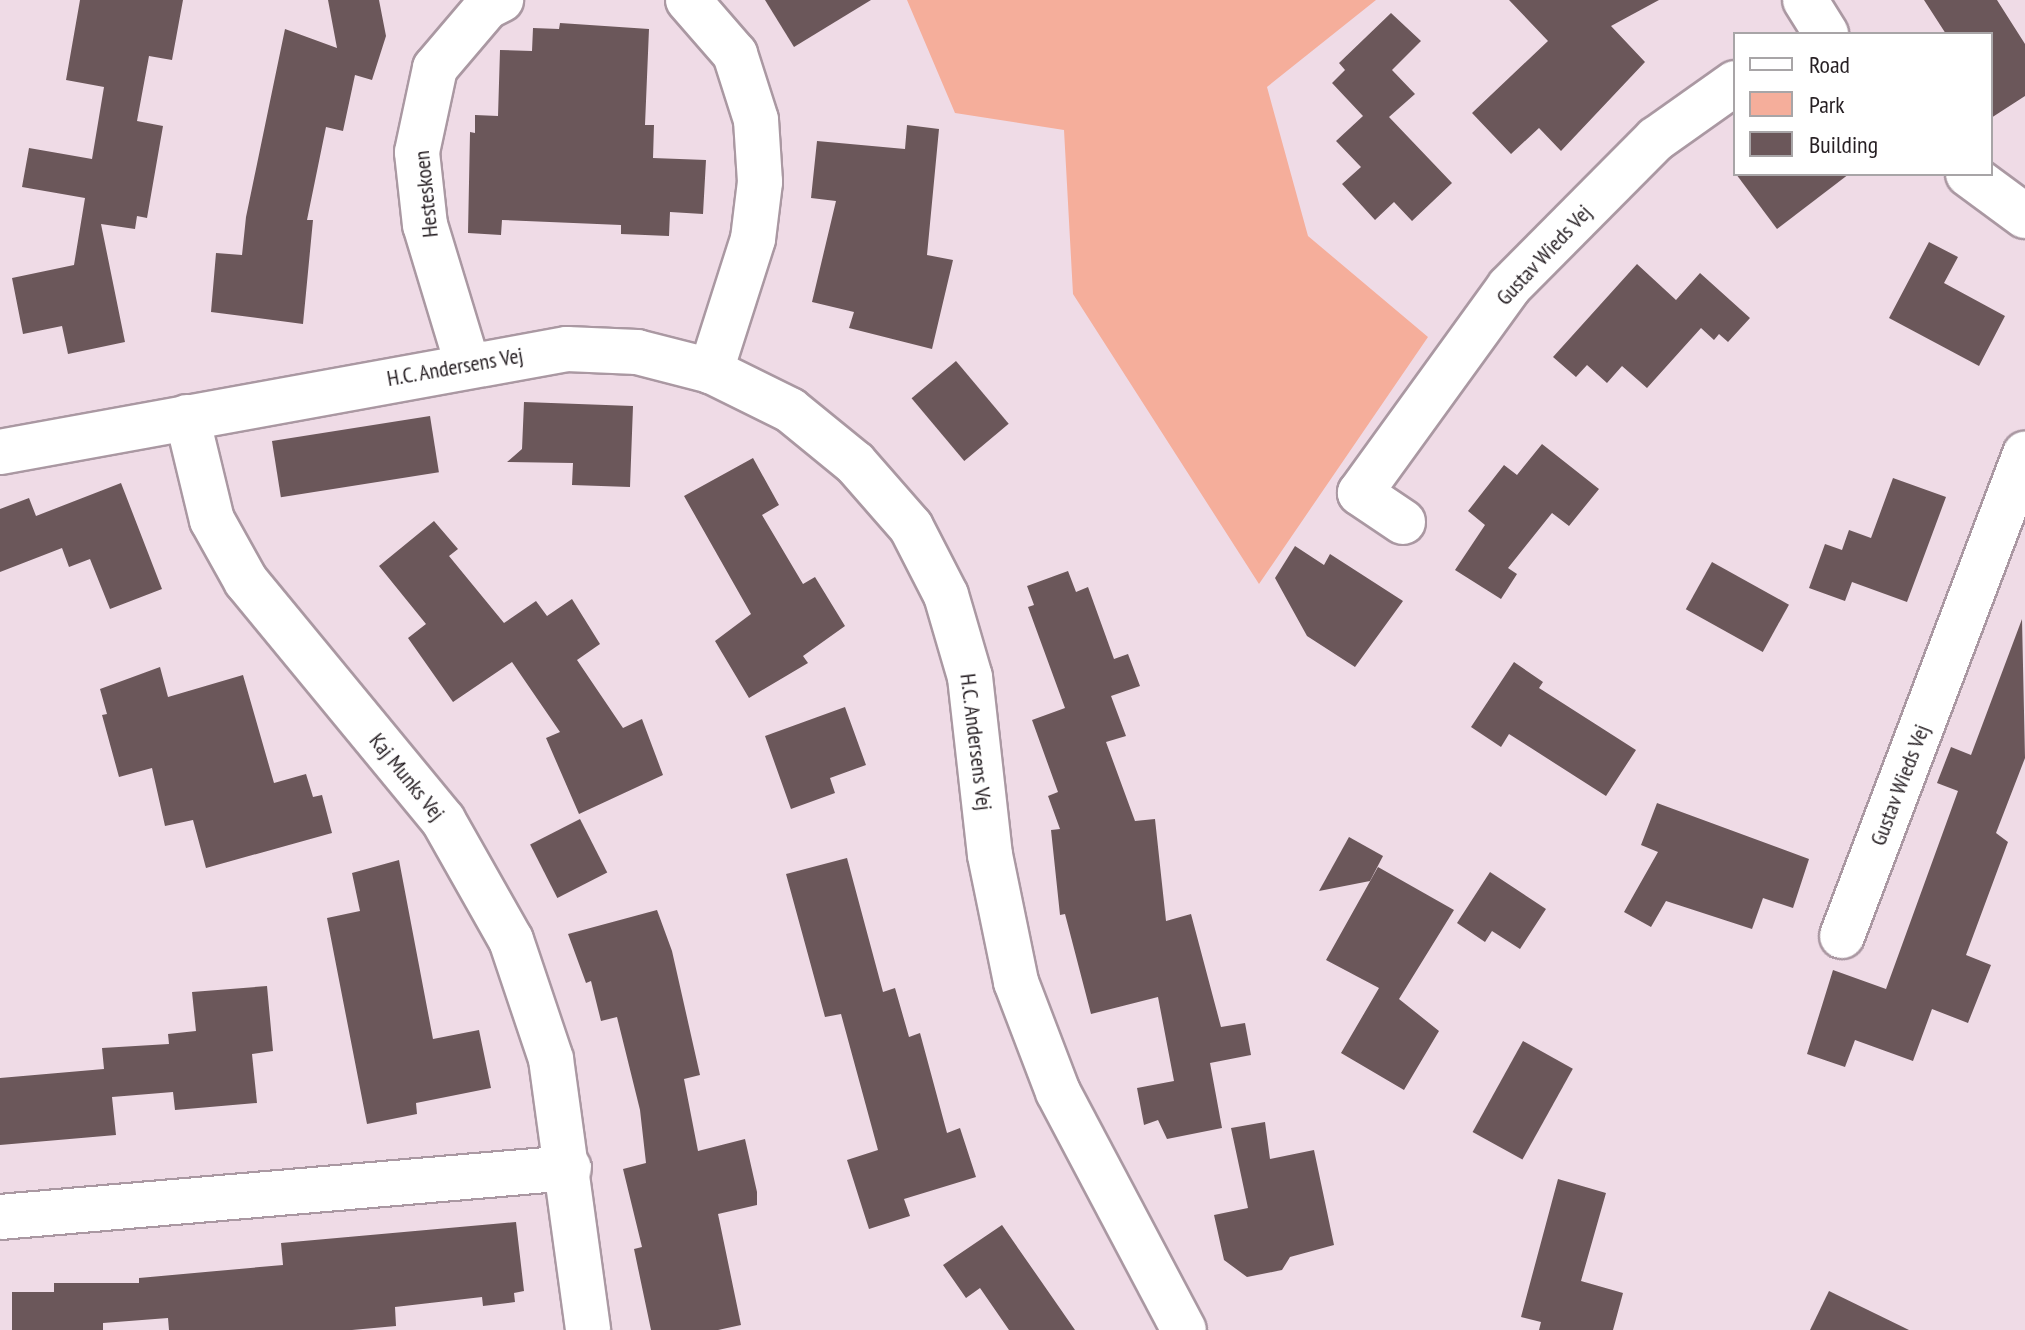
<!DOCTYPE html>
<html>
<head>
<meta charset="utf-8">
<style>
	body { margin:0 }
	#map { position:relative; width:2025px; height:1330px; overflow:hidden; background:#efdbe6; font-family:"PT Sans Narrow",sans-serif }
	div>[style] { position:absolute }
	.green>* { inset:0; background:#f5ae9b }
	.building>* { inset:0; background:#6b575a; transform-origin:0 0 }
	.roads { filter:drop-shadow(2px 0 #aa98a2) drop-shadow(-2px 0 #aa98a2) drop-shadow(0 2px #aa98a2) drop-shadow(0 -2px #aa98a2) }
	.minor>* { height:44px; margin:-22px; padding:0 22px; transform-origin:22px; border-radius:22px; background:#fff }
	span { translate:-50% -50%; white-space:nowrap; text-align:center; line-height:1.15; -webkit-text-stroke:8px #fff; paint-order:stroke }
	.street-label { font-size:22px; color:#261f23 }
	.legend { position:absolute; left:1733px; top:32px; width:260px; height:144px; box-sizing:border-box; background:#fff; border:2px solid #a8a5a7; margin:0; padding:10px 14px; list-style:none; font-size:24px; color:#261f23 }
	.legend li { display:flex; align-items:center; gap:16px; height:40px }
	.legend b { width:40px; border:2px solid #a8a5a7 }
</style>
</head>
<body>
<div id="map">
	<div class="green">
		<i style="clip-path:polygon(907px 0,1376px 0,1267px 87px,1308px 236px,1428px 337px,1259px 584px,1073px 294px,1064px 130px,955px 113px)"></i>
	</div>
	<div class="building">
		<i style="clip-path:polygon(80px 0,183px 0,172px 60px,149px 56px,137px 121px,163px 126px,147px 218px,137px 216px,135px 229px,101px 224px,125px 342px,68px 354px,62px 326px,23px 334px,12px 278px,74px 265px,85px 198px,22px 187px,29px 148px,92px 159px,104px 87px,66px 80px)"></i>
		<i style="clip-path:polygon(328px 0,379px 0,386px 36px,372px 80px,355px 75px,343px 131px,326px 127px,307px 220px,313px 220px,303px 324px,211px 312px,216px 253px,242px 255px,246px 217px,285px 29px,337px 48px)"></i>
		<i style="clip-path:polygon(765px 0,871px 0,794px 47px)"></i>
		<i style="clip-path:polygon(1509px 0,1659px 0,1611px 26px,1645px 62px,1561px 151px,1539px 128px,1511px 154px,1472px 113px,1548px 41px)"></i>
		<i style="clip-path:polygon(1924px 0,1997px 0,2025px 44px,2025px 96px,1991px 118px,1991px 34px,1946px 34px)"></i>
		<i style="clip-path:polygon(1391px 13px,1421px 41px,1392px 70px,1415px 94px,1389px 117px,1452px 183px,1412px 221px,1394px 202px,1375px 220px,1342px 184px,1361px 167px,1336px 141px,1363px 116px,1332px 83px,1345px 70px,1339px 63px)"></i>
		<i style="clip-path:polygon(560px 23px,649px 29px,645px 125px,654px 125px,653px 158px,706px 160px,703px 214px,670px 212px,669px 236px,621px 234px,621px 225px,502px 220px,501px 235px,468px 233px,470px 132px,475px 133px,475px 115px,498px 116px,500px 50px,532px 51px,533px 28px,559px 29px)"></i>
		<i style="clip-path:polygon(907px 125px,939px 129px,927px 255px,953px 260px,932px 349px,849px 328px,854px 312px,812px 302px,836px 201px,811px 198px,817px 141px,905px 149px)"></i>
		<i style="clip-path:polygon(1736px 174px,1849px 174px,1777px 229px)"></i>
		<i style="clip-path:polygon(1929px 242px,1958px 257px,1944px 283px,2005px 316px,1979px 366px,1889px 318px)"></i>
		<i style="clip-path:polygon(1637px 264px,1676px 300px,1700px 273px,1750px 318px,1728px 342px,1719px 334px,1714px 340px,1701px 328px,1647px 388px,1622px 366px,1607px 383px,1587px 365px,1576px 377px,1553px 357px)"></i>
		<i style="left:956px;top:361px;width:82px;height:58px;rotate:50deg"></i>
		<i style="clip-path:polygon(524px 402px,633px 406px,630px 487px,572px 485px,573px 463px,507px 462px,522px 449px)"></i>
		<i style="left:430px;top:416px;width:57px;height:160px;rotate:81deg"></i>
		<i style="clip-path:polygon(1542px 444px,1599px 489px,1569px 526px,1552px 513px,1508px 568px,1517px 574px,1501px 599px,1455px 570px,1485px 525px,1468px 511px,1504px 465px,1517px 475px)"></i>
		<i style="clip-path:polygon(753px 458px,779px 505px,762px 515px,803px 584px,815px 577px,845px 626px,803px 656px,808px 663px,749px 698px,715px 641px,751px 614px,684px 496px)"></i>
		<i style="clip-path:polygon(1893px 478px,1946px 497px,1907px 602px,1852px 582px,1845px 601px,1809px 588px,1825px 544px,1842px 550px,1849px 530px,1871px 538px)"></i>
		<i style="clip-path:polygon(121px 483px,162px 589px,110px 609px,90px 559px,69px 567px,62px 548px,0 572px,0 509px,29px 498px,36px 516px)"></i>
		<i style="clip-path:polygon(434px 521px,458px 549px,449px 556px,504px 623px,536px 601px,547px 616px,572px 599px,600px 644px,577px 660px,623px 728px,642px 719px,663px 775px,579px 814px,546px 738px,560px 732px,512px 662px,453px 702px,408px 638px,426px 624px,379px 566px)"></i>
		<i style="clip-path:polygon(1295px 546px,1324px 565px,1330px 554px,1403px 601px,1355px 667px,1307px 636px,1275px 578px)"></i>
		<i style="left:1712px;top:562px;width:88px;height:54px;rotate:29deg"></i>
		<i style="clip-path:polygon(1068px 571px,1076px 592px,1088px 587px,1114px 659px,1128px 654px,1140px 686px,1111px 696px,1126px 736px,1106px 742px,1135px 821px,1155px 819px,1166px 921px,1191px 914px,1221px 1027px,1245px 1023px,1251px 1055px,1210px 1063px,1222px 1128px,1167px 1139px,1158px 1120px,1144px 1125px,1137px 1088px,1174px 1081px,1158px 997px,1091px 1014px,1065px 914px,1060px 915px,1051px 830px,1060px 829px,1048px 796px,1058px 792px,1032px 720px,1065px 708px,1028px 607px,1034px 605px,1027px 586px)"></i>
		<i style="clip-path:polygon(2022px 619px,2025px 758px,1996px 833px,2008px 842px,1966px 955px,1991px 965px,1968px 1023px,1932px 1009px,1913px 1061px,1855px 1040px,1845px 1067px,1807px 1054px,1833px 970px,1886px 989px,1958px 791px,1937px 783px,1951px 747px,1971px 755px)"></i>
		<i style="clip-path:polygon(1514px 662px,1543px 682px,1539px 688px,1636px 750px,1606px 796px,1509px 734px,1501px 747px,1471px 727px)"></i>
		<i style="clip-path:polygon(160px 667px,168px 697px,243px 675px,274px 783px,306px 774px,313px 797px,322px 795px,332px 833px,206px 868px,193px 820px,165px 826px,152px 768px,119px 777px,102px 715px,107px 714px,100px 689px)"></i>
		<i style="clip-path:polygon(845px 707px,866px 765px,830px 778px,835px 793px,791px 809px,765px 736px)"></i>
		<i style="clip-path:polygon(1657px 803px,1809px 859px,1793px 908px,1763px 898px,1752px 929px,1666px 901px,1651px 927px,1624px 912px,1658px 852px,1641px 845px)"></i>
		<i style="left:580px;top:819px;width:60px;height:56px;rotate:63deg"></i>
		<i style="clip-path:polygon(1349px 837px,1383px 856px,1370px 881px,1319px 891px)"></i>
		<i style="clip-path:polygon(847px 858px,883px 992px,895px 988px,909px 1037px,920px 1033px,947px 1133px,960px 1128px,976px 1177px,904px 1199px,910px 1216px,869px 1229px,847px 1160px,878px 1150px,841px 1014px,825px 1017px,786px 874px)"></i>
		<i style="clip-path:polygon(399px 860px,433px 1039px,479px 1030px,491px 1088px,416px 1103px,417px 1114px,367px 1124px,327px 918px,360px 911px,352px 873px)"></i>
		<i style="clip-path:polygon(1378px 867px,1454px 910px,1399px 999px,1439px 1031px,1404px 1090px,1341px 1053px,1379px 988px,1326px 960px)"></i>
		<i style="clip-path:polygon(1490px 872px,1546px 909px,1520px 949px,1492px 931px,1485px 942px,1457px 923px)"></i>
		<i style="clip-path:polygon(657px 910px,672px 951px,700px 1075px,684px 1079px,698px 1151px,745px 1139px,757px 1192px,757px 1205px,718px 1214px,741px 1325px,718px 1330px,651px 1330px,634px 1249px,642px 1247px,623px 1169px,646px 1163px,640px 1110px,617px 1017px,601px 1021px,591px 981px,586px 983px,568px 934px)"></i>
		<i style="clip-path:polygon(267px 986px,273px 1051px,252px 1054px,257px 1103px,175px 1110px,173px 1092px,112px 1097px,116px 1135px,0 1145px,0 1078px,104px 1069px,102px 1048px,169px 1044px,168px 1034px,196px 1031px,192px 992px)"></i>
		<i style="left:1523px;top:1041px;width:57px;height:104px;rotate:29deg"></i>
		<i style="clip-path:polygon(1265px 1122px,1270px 1159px,1314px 1150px,1334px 1245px,1290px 1257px,1282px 1270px,1247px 1277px,1224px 1260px,1214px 1215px,1248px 1208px,1231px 1128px)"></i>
		<i style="clip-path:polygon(1558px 1179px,1606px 1193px,1581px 1281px,1623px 1293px,1613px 1330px,1539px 1330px,1541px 1322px,1521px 1317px)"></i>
		<i style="clip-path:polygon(516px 1222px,524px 1291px,514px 1293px,515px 1302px,483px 1306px,482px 1297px,395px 1307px,396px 1326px,352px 1330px,169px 1330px,168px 1318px,103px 1323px,103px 1330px,12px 1330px,12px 1292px,54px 1292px,54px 1283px,139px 1283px,139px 1278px,283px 1265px,281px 1243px)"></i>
		<i style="clip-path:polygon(1002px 1225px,1075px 1330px,1009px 1330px,980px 1288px,966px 1298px,943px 1265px)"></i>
		<i style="clip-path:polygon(1829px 1291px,1909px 1330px,1810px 1330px)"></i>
	</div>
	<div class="roads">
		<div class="minor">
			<i style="left:688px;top:0;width:72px;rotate:49deg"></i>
			<i style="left:735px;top:54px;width:69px;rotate:72.3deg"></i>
			<i style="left:756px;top:120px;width:62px;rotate:86.3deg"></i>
			<i style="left:760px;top:182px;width:57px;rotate:97deg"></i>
			<i style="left:753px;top:239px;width:139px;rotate:107.7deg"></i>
			<i style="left:1805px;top:0;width:40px;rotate:58deg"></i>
			<i style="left:1968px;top:174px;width:71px;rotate:36.4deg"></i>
			<i style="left:467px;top:363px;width:144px;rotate:-106.9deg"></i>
			<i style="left:425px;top:225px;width:73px;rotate:-96.3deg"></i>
			<i style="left:417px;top:152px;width:86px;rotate:-77.9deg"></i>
			<i style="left:435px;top:68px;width:80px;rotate:-49.6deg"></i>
			<i style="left:487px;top:7px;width:16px;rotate:-27deg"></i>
			<i style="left:187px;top:417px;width:106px;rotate:76.4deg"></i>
			<i style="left:212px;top:520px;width:70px;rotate:60.9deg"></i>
			<i style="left:246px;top:581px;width:310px;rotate:50.5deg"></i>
			<i style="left:443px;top:820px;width:138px;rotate:60.5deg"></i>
			<i style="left:511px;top:940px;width:126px;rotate:71.4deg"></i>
			<i style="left:551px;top:1059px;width:274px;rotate:82.2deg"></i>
			<i style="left:0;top:452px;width:576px;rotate:-10.3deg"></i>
			<i style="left:567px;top:349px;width:70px;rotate:2.5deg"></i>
			<i style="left:637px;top:352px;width:76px;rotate:14.4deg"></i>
			<i style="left:711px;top:371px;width:88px;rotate:26.3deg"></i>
			<i style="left:790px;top:410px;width:84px;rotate:39.2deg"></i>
			<i style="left:855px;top:463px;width:85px;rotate:48.8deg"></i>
			<i style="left:911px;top:527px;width:76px;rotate:62.8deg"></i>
			<i style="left:946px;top:595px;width:85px;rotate:73.7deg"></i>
			<i style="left:970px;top:677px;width:179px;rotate:83.6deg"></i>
			<i style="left:990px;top:855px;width:130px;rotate:78.4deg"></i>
			<i style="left:1016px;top:982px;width:118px;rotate:69.1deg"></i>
			<i style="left:1058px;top:1092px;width:269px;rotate:62.1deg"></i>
			<i style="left:1403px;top:522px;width:52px;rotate:-146deg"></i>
			<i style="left:1360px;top:493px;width:254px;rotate:-54.1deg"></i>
			<i style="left:1509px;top:287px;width:209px;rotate:-45.2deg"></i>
			<i style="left:1656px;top:139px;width:97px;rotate:-35.3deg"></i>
			<i style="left:1842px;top:936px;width:516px;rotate:-69.21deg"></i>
			<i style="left:0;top:1217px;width:571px;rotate:-4.92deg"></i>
		</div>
	</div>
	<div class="street-label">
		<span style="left:426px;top:194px;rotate:-96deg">Hesteskoen</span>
		<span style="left:1544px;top:255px;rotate:-47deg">Gustav Wieds Vej</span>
		<span style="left:455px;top:367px;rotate:-10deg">H.C. Andersens Vej</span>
		<span style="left:976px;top:742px;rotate:83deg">H.C. Andersens Vej</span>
		<span style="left:407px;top:777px;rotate:51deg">Kaj Munks Vej</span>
		<span style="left:1900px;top:785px;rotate:-69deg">Gustav Wieds Vej</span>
	</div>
	<ul class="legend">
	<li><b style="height:10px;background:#fff"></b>Road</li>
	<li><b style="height:22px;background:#f5ae9b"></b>Park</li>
	<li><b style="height:22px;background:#6b575a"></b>Building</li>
	</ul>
</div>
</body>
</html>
